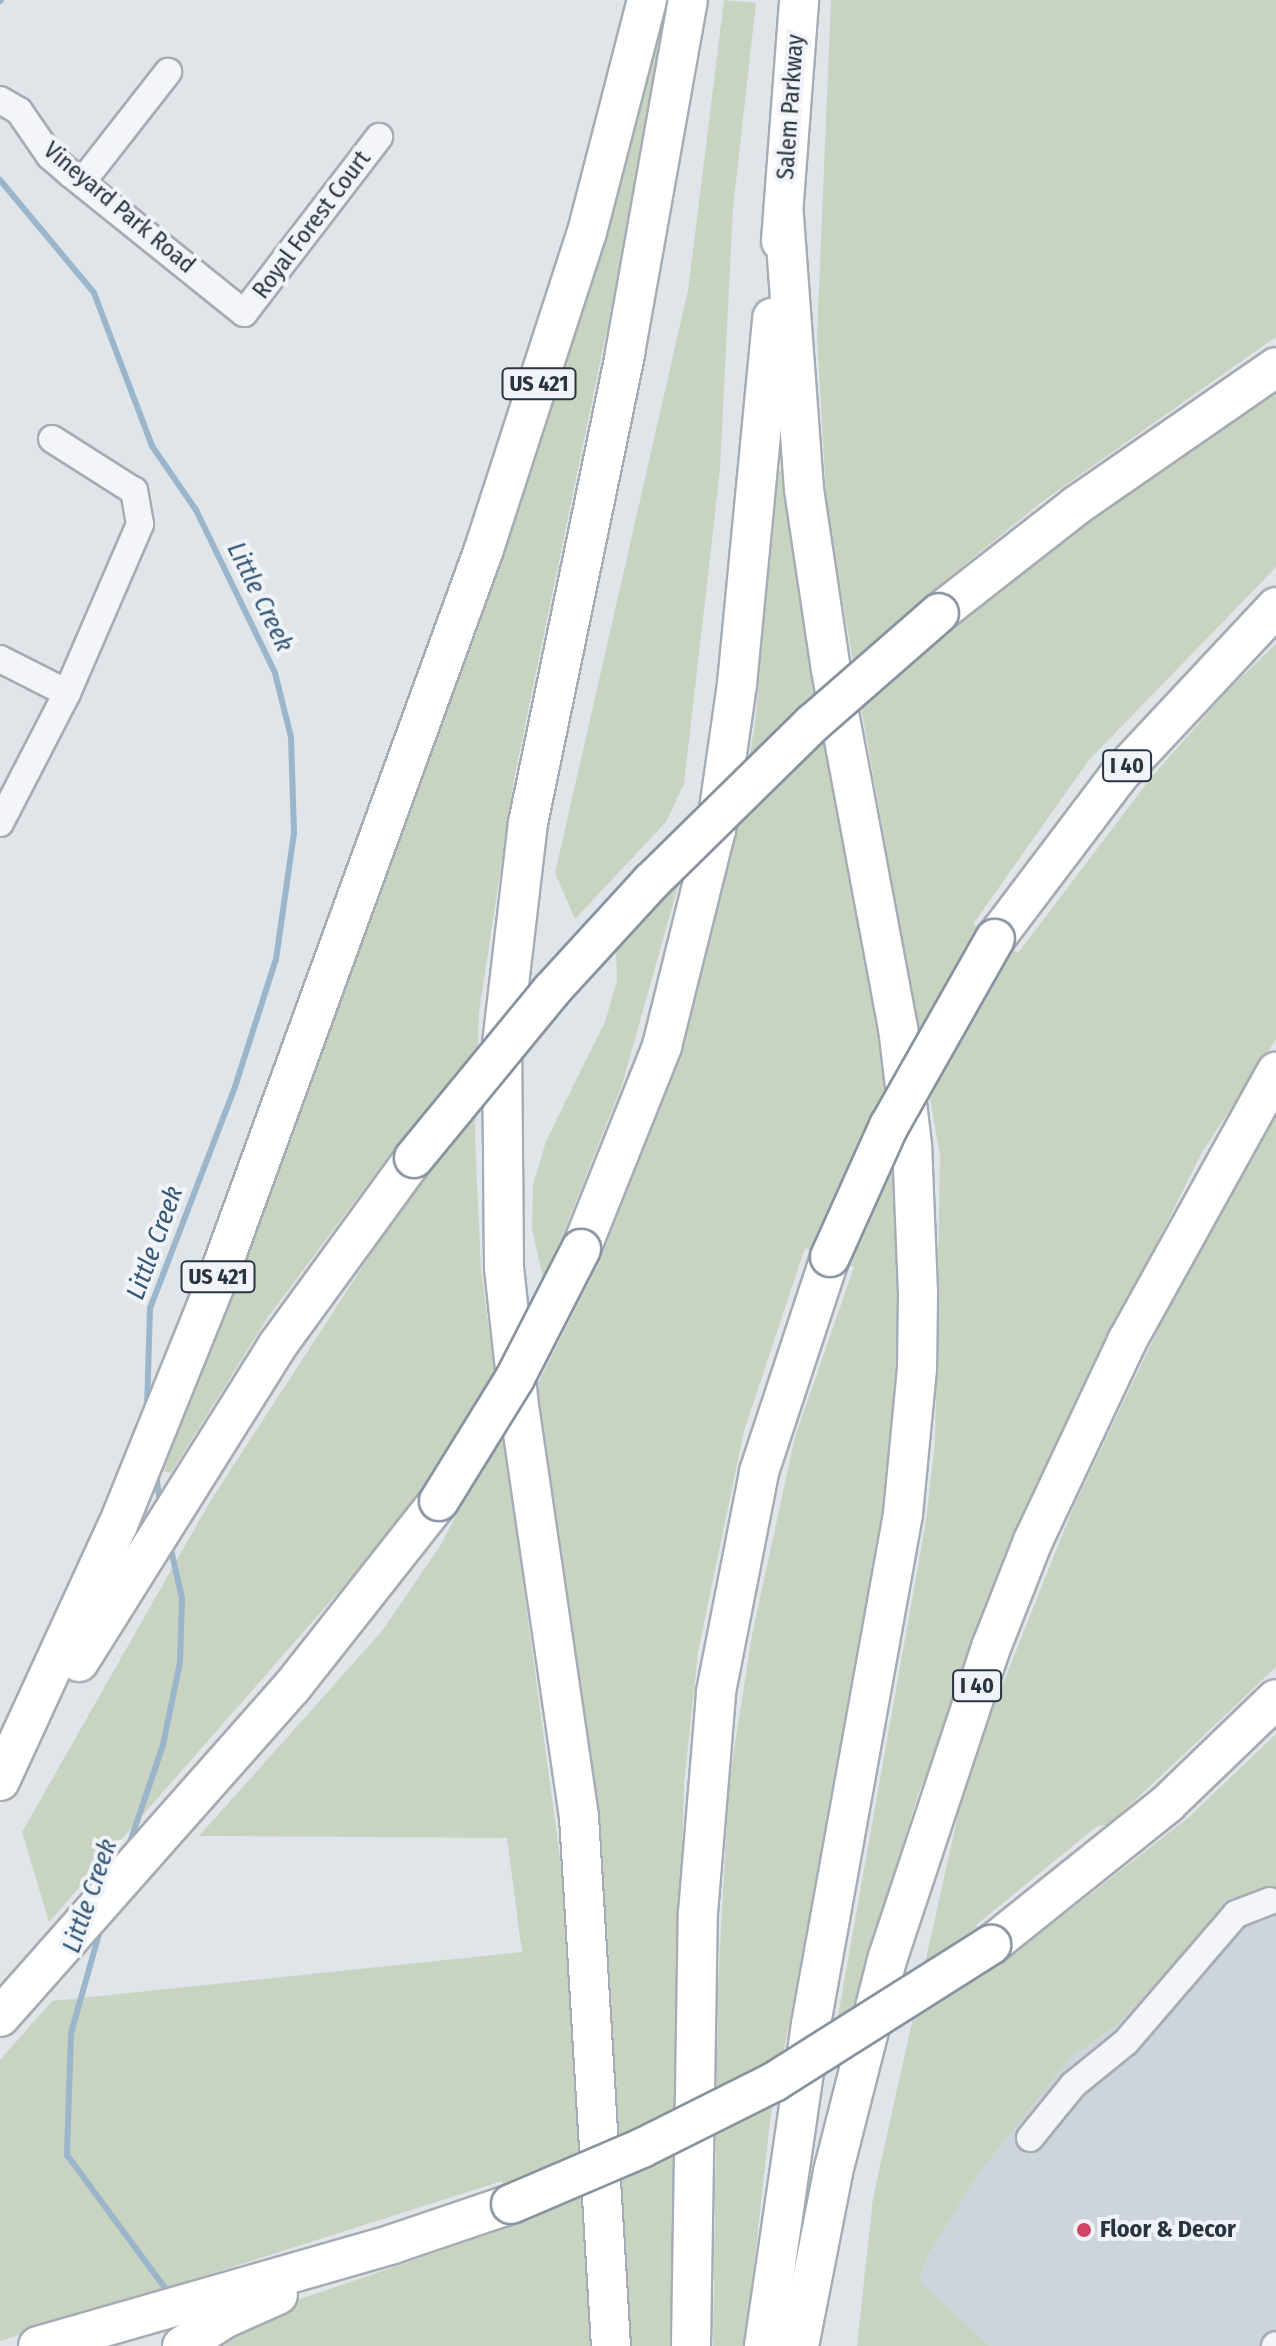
<!DOCTYPE html>
<html>
<head>
<meta charset="utf-8">
<style>
	body { margin:0 }
	#map { position:relative; width:1276px; height:2346px; overflow:hidden; background:#e0e5ea; font-family:"Fira Sans Condensed",sans-serif }
	div>[style] { position:absolute }
	.built>* { inset:0; background:#ced4db }
	.green>* { inset:0; background:#c8d3c1 }
	.stream>* { height:6px; margin:-3px; padding:0 3px; transform-origin:3px; border-radius:3px; background:#9bb6ca }
	.roads { filter:drop-shadow(2px 0 #a5acb4) drop-shadow(-2px 0 #a5acb4) drop-shadow(0 2px #a5acb4) drop-shadow(0 -2px #a5acb4) }
	.minor>* { height:26px; margin:-13px; padding:0 13px; transform-origin:13px; border-radius:13px; background:#f3f5f8 }
	.highway>* { height:38px; margin:-19px; padding:0 19px; transform-origin:19px; border-radius:19px; background:#fff }
	.bridges { filter:drop-shadow(2px 0 #8893a0) drop-shadow(-2px 0 #8893a0) drop-shadow(0 2px #8893a0) drop-shadow(0 -2px #8893a0) }
	.highway-bridge>* { height:38px; margin:-19px; padding:0 19px; transform-origin:19px; border-radius:19px; background:#fff }
	.dots>* { width:22px; height:22px; translate:-50% -50%; box-sizing:border-box; border:4px solid #f0f3f7; border-radius:50% }
	span { translate:-50% -50%; white-space:nowrap; text-align:center; line-height:1.15; -webkit-text-stroke:8px #f0f3f7; paint-order:stroke }
	.shield-label span { padding:2px 6px; background:#f0f3f7; border:2px solid; border-radius:6px; -webkit-text-stroke-width:0 }
	.shield-label { font-size:22px; color:#293441; font-weight:700 }
	.street-label { font-size:24px; color:#293441 }
	.poi-label { font-size:24px; color:#293441; font-weight:700 }
	.left { translate:0 -50%; text-align:left }
	.water-label { font-size:26px; color:#325676; font-style:italic }
</style>
</head>
<body>
<div id="map">
	<div class="built">
		<i style="clip-path:polygon(1276px 1890px,1276px 2346px,990px 2346px,919px 2282px,926px 2259px,976px 2177px,1071px 2057px,1116px 2026px,1201px 1936px,1226px 1899px)"></i>
	</div>
	<div class="green">
		<i style="clip-path:polygon(724px 0,756px 3px,733px 208px,720px 470px,684px 784px,666px 822px,575px 919px,555px 873px,688px 290px)"></i>
		<i style="clip-path:polygon(831px 0,1276px 0,1276px 337px,1043px 501px,926px 596px,950px 626px,1223px 417px,1276px 384px,1276px 567px,1089px 760px,973px 924px,1018px 953px,1150px 779px,1229px 689px,1276px 644px,1276px 1039px,1201px 1154px,1065px 1428px,918px 1795px,833px 2070px,828px 2072px,926px 1521px,935px 1442px,940px 1155px,827px 513px,817px 336px)"></i>
		<i style="clip-path:polygon(668px 2px,622px 256px,514px 779px,479px 1013px,475px 1138px,481px 1270px,573px 1955px,592px 2346px,196px 2346px,289px 2303px,519px 2224px,502px 2181px,0 2341px,0 2060px,52px 2001px,522px 1952px,507px 1838px,199px 1836px,382px 1631px,440px 1546px,457px 1514px,426px 1492px,49px 1922px,22px 1832px,211px 1500px,426px 1169px,396px 1146px,268px 1317px,171px 1473px,164px 1471px,661px 4px)"></i>
		<i style="clip-path:polygon(787px 470px,878px 990px,901px 1170px,904px 1347px,880px 1575px,771px 2113px,745px 2346px,713px 2346px,718px 1986px,729px 1782px,752px 1635px,795px 1437px,854px 1267px,805px 1248px,744px 1431px,698px 1652px,684px 1784px,670px 2346px,631px 2346px,607px 1928px,532px 1395px,601px 1258px,683px 1049px,738px 826px,755px 723px,777px 472px)"></i>
		<i style="clip-path:polygon(680px 879px,622px 1085px,544px 1282px,532px 1229px,533px 1185px,546px 1141px,605px 1022px,617px 981px,616px 949px)"></i>
		<i style="clip-path:polygon(1276px 1112px,1276px 1667px,1110px 1824px,1096px 1827px,976px 1925px,1003px 1962px,1188px 1818px,1276px 1734px,1276px 1890px,1226px 1899px,1201px 1936px,1116px 2026px,1071px 2057px,976px 2177px,926px 2259px,919px 2281px,990px 2346px,857px 2346px,873px 2198px,967px 1774px,1073px 1508px,1194px 1254px)"></i>
	</div>
	<div class="stream">
		<i style="left:0;top:1px;width:1px;rotate:-45deg"></i>
		<i style="left:0;top:180px;width:147px;rotate:50.2deg"></i>
		<i style="left:94px;top:293px;width:164px;rotate:69.2deg"></i>
		<i style="left:152px;top:446px;width:78px;rotate:55.5deg"></i>
		<i style="left:196px;top:510px;width:181px;rotate:64.1deg"></i>
		<i style="left:275px;top:673px;width:66px;rotate:76deg"></i>
		<i style="left:291px;top:737px;width:96px;rotate:88.2deg"></i>
		<i style="left:294px;top:833px;width:127px;rotate:98.1deg"></i>
		<i style="left:276px;top:959px;width:134px;rotate:107.8deg"></i>
		<i style="left:235px;top:1087px;width:237px;rotate:111deg"></i>
		<i style="left:150px;top:1308px;width:100px;rotate:91.7deg"></i>
		<i style="left:156px;top:1474px;width:29px;rotate:82deg"></i>
		<i style="left:128px;top:1848px;width:109px;rotate:-71.2deg"></i>
		<i style="left:163px;top:1745px;width:85px;rotate:-78.4deg"></i>
		<i style="left:180px;top:1662px;width:64px;rotate:-88.2deg"></i>
		<i style="left:182px;top:1598px;width:54px;rotate:-102.8deg"></i>
		<i style="left:101px;top:1927px;width:110px;rotate:105.8deg"></i>
		<i style="left:71px;top:2033px;width:122px;rotate:91.9deg"></i>
		<i style="left:67px;top:2155px;width:175px;rotate:53.6deg"></i>
	</div>
	<div class="roads">
		<div class="minor">
			<i style="left:0;top:100px;width:22px;rotate:30deg"></i>
			<i style="left:19px;top:111px;width:55px;rotate:55.4deg"></i>
			<i style="left:50px;top:156px;width:28px;rotate:41deg"></i>
			<i style="left:71px;top:174px;width:222px;rotate:38.8deg"></i>
			<i style="left:244px;top:313px;width:222px;rotate:-52.5deg"></i>
			<i style="left:82px;top:182px;width:140px;rotate:-52deg"></i>
			<i style="left:0;top:659px;width:75px;rotate:26.9deg"></i>
			<i style="left:0;top:823px;width:146px;rotate:-62.7deg"></i>
			<i style="left:67px;top:693px;width:184px;rotate:-66.6deg"></i>
			<i style="left:140px;top:524px;width:34px;rotate:-100deg"></i>
			<i style="left:134px;top:491px;width:97px;rotate:-147.6deg"></i>
			<i style="left:1030px;top:2138px;width:68px;rotate:-50.9deg"></i>
			<i style="left:1073px;top:2085px;width:68px;rotate:-39.1deg"></i>
			<i style="left:1126px;top:2042px;width:169px;rotate:-49.3deg"></i>
			<i style="left:1236px;top:1914px;width:36px;rotate:-21deg"></i>
			<i style="left:1275px;top:2346px;width:1px;rotate:-45deg"></i>
		</div>
		<div class="highway">
			<i style="left:781px;top:241px;width:242px;rotate:-85.7deg"></i>
			<i style="left:939px;top:613px;width:175px;rotate:-38deg"></i>
			<i style="left:1077px;top:505px;width:242px;rotate:-34.7deg"></i>
			<i style="left:995px;top:939px;width:206px;rotate:-52.9deg"></i>
			<i style="left:1119px;top:775px;width:230px;rotate:-46.9deg"></i>
			<i style="left:581px;top:1249px;width:219px;rotate:-68.2deg"></i>
			<i style="left:662px;top:1046px;width:223px;rotate:-76deg"></i>
			<i style="left:716px;top:830px;width:148px;rotate:-81.8deg"></i>
			<i style="left:737px;top:684px;width:368px;rotate:-84.5deg"></i>
			<i style="left:79px;top:1662px;width:373px;rotate:-57.9deg"></i>
			<i style="left:277px;top:1346px;width:233px;rotate:-53.9deg"></i>
			<i style="left:0;top:1781px;width:282px;rotate:-65.3deg"></i>
			<i style="left:118px;top:1525px;width:261px;rotate:-68deg"></i>
			<i style="left:216px;top:1283px;width:781px;rotate:-69.94deg"></i>
			<i style="left:484px;top:549px;width:333px;rotate:-72deg"></i>
			<i style="left:587px;top:232px;width:240px;rotate:-75.5deg"></i>
			<i style="left:991px;top:1945px;width:226px;rotate:-38.7deg"></i>
			<i style="left:1167px;top:1804px;width:151px;rotate:-43.9deg"></i>
			<i style="left:0;top:2017px;width:441px;rotate:-48.5deg"></i>
			<i style="left:292px;top:1687px;width:237px;rotate:-51.7deg"></i>
			<i style="left:38px;top:2346px;width:369px;rotate:-16deg"></i>
			<i style="left:393px;top:2244px;width:125px;rotate:-18.7deg"></i>
			<i style="left:182px;top:2346px;width:50px;rotate:-32.7deg"></i>
			<i style="left:224px;top:2319px;width:59px;rotate:-24deg"></i>
			<i style="left:611px;top:2346px;width:530px;rotate:-93.46deg"></i>
			<i style="left:579px;top:1817px;width:406px;rotate:-98.3deg"></i>
			<i style="left:520px;top:1415px;width:149px;rotate:-96.2deg"></i>
			<i style="left:504px;top:1267px;width:223px;rotate:-90.5deg"></i>
			<i style="left:502px;top:1044px;width:223px;rotate:-83.3deg"></i>
			<i style="left:528px;top:823px;width:480px;rotate:-78.3deg"></i>
			<i style="left:625px;top:353px;width:359px;rotate:-79.9deg"></i>
			<i style="left:691px;top:2346px;width:433px;rotate:-89.1deg"></i>
			<i style="left:698px;top:1913px;width:222px;rotate:-85.3deg"></i>
			<i style="left:716px;top:1692px;width:224px;rotate:-78.9deg"></i>
			<i style="left:759px;top:1472px;width:226px;rotate:-71.7deg"></i>
			<i style="left:764px;top:2346px;width:325px;rotate:-81.7deg"></i>
			<i style="left:811px;top:2024px;width:518px;rotate:-79.77deg"></i>
			<i style="left:903px;top:1514px;width:147px;rotate:-84.5deg"></i>
			<i style="left:917px;top:1368px;width:75px;rotate:-89.2deg"></i>
			<i style="left:918px;top:1293px;width:148px;rotate:-92.3deg"></i>
			<i style="left:912px;top:1145px;width:118px;rotate:-96.8deg"></i>
			<i style="left:898px;top:1028px;width:364px;rotate:-100.6deg"></i>
			<i style="left:831px;top:670px;width:183px;rotate:-98.5deg"></i>
			<i style="left:804px;top:489px;width:276px;rotate:-94.2deg"></i>
			<i style="left:799px;top:2346px;width:177px;rotate:-78.9deg"></i>
			<i style="left:833px;top:2172px;width:222px;rotate:-75.7deg"></i>
			<i style="left:888px;top:1957px;width:329px;rotate:-71.6deg"></i>
			<i style="left:992px;top:1645px;width:112px;rotate:-68.5deg"></i>
			<i style="left:1033px;top:1541px;width:221px;rotate:-64.8deg"></i>
			<i style="left:1127px;top:1341px;width:308px;rotate:-61deg"></i>
		</div>
	</div>
	<div class="bridges">
		<div class="highway-bridge">
			<i style="left:414px;top:1158px;width:216px;rotate:-50.6deg"></i>
			<i style="left:551px;top:991px;width:148px;rotate:-47.5deg"></i>
			<i style="left:651px;top:882px;width:227px;rotate:-44.5deg"></i>
			<i style="left:813px;top:723px;width:167px;rotate:-41.1deg"></i>
			<i style="left:830px;top:1257px;width:144px;rotate:-65.8deg"></i>
			<i style="left:889px;top:1126px;width:215px;rotate:-60.5deg"></i>
			<i style="left:439px;top:1501px;width:145px;rotate:-58.3deg"></i>
			<i style="left:515px;top:1378px;width:145px;rotate:-62.9deg"></i>
			<i style="left:511px;top:2204px;width:142px;rotate:-23.1deg"></i>
			<i style="left:642px;top:2148px;width:148px;rotate:-26.6deg"></i>
			<i style="left:774px;top:2082px;width:257px;rotate:-32.3deg"></i>
		</div>
	</div>
	<div class="dots">
		<i style="left:1084px;top:2230px;background:#d04465"></i>
	</div>
	<div class="shield-label">
		<span style="left:539px;top:384px">US 421</span>
		<span style="left:1127px;top:766px">I 40</span>
		<span style="left:218px;top:1277px">US 421</span>
		<span style="left:977px;top:1686px">I 40</span>
	</div>
	<div class="street-label">
		<span style="left:791px;top:107px;rotate:-86deg">Salem Parkway</span>
		<span style="left:119px;top:208px;rotate:40deg">Vineyard Park Road</span>
		<span style="left:312px;top:225px;rotate:-53deg">Royal Forest Court</span>
	</div>
	<div class="poi-label">
		<span class="left" style="left:1100px;top:2230px">Floor &amp; Decor</span>
	</div>
	<div class="water-label">
		<span style="left:260px;top:597px;rotate:64deg">Little Creek</span>
		<span style="left:155px;top:1243px;rotate:-70deg">Little Creek</span>
		<span style="left:90px;top:1896px;rotate:-71deg">Little Creek</span>
	</div>
</div>
</body>
</html>
